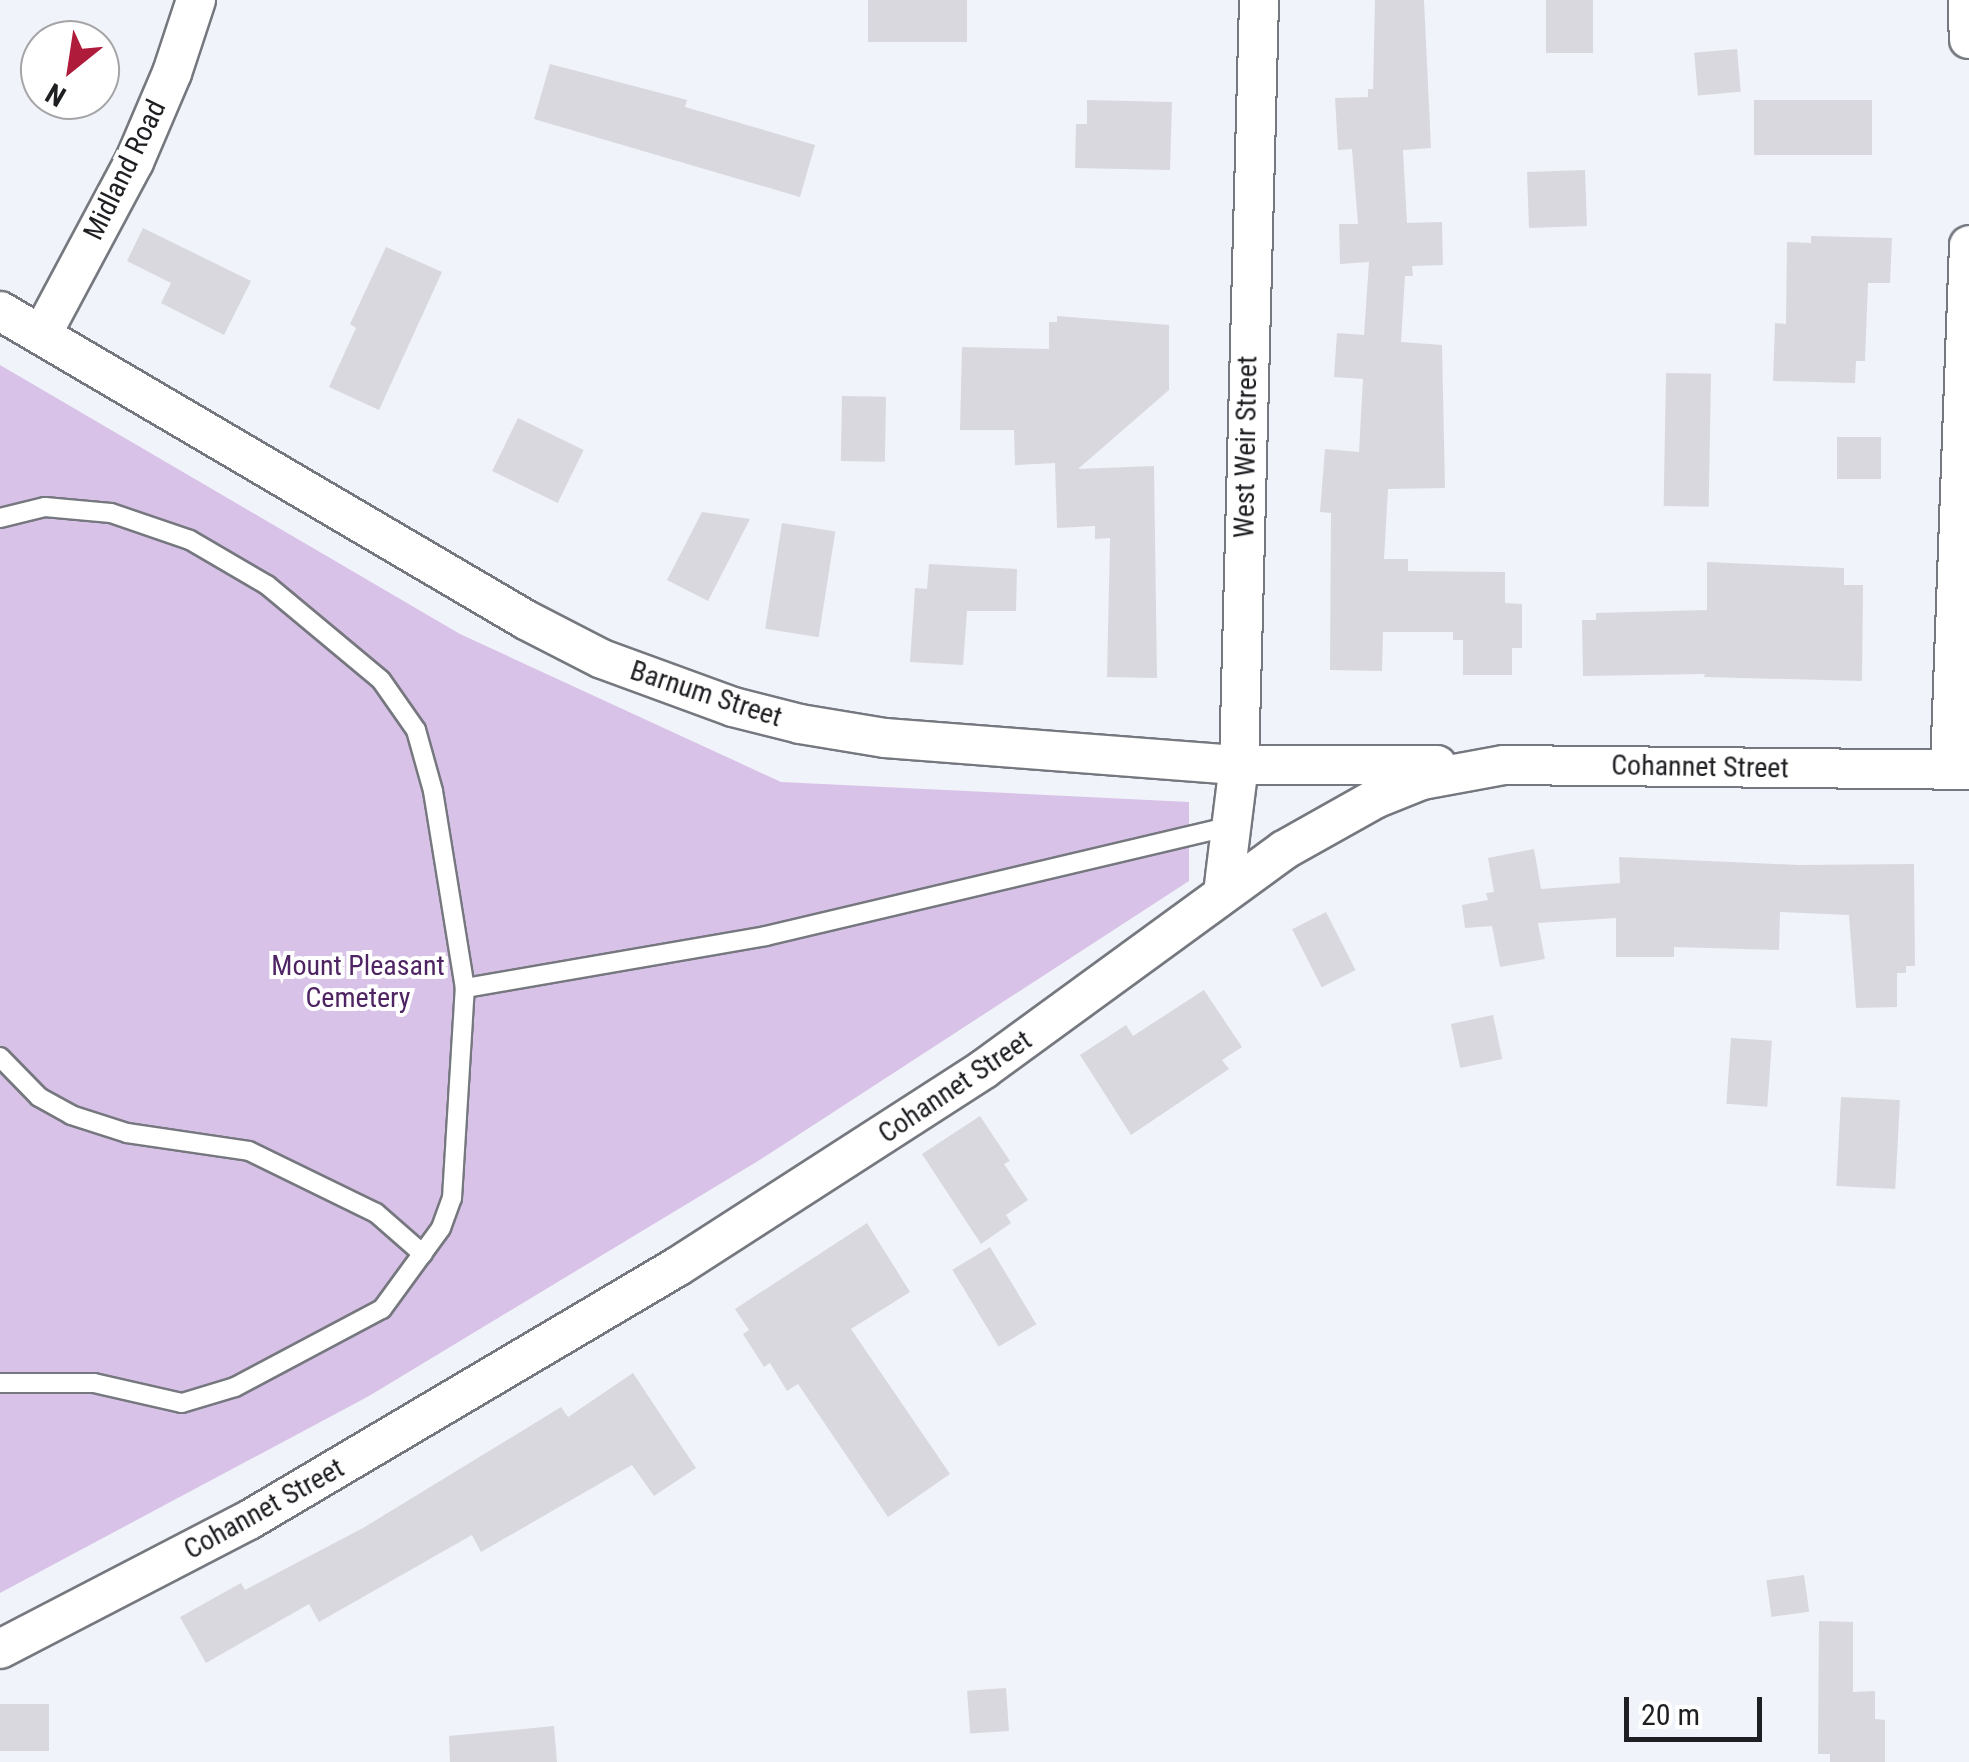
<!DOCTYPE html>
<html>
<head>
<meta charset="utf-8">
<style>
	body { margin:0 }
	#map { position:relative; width:1969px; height:1762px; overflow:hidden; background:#f0f3fa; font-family:"Roboto Condensed",sans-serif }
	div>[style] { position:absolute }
	.green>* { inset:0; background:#d9c2e7 }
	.building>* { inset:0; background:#d9d8df; transform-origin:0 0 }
	.roads { filter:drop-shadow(2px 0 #76787f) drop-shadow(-2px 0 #76787f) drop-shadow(0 2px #76787f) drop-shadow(0 -2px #76787f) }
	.service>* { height:18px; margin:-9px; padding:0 9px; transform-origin:9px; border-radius:9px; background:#fff }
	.minor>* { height:38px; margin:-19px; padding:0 19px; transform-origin:19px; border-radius:19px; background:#fff }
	span { translate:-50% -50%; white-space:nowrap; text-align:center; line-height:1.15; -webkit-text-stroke:8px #fff; paint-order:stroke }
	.street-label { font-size:28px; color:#1e1f22 }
	.park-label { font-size:28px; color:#4f2463 }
	.north { position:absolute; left:20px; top:20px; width:100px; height:100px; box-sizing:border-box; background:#fff; border:2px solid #a5a5a7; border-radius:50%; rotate:210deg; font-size:28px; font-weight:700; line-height:40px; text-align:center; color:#1e1f22 }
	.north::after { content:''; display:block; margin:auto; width:35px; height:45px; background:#af1b3a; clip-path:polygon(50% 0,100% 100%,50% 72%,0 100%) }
	.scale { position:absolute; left:1624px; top:1697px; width:138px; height:45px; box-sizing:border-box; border:5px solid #1e1f22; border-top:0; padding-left:12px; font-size:30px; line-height:35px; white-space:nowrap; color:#1e1f22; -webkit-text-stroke:8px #fff; paint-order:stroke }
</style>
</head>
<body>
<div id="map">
	<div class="green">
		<i style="clip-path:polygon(0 365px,460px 634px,781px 782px,1189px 802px,1189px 881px,758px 1161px,369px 1396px,0 1593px)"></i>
	</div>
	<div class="building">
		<i style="left:868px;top:0;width:99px;height:42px"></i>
		<i style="clip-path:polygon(1375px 0,1424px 0,1431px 148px,1403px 150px,1407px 223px,1442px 222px,1443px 265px,1412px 266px,1413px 276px,1405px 276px,1401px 342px,1442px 345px,1445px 488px,1388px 489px,1384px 559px,1408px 559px,1408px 571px,1505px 572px,1505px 603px,1522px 604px,1522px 648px,1512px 648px,1512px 675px,1463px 675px,1463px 640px,1453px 640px,1453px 632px,1383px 632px,1382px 671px,1330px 670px,1331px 513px,1320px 512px,1325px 449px,1359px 452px,1363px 379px,1334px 377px,1337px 333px,1364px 335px,1369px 262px,1340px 264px,1339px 224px,1358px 224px,1352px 149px,1338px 150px,1335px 98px,1368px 97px,1368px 89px,1373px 89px)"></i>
		<i style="left:1546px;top:0;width:47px;height:53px"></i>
		<i style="left:1737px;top:49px;width:43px;height:43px;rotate:85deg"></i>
		<i style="clip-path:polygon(550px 64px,687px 100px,685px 107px,815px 145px,800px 197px,534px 119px)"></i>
		<i style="clip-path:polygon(1087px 100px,1172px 102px,1170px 170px,1075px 168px,1076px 124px,1087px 124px)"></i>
		<i style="left:1754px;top:100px;width:118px;height:55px"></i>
		<i style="left:1585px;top:170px;width:56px;height:58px;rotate:88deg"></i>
		<i style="clip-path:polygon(143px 228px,251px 281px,224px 335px,161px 303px,171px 283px,127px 261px)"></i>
		<i style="clip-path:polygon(1811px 236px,1892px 238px,1890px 283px,1868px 283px,1865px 361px,1856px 361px,1855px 383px,1773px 381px,1775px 323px,1786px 324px,1787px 242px,1811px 243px)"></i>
		<i style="clip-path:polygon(386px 247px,442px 272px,379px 410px,329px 387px,356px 328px,350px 324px)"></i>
		<i style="clip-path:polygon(1057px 316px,1169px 325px,1169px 390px,1078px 469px,1154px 466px,1157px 678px,1107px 677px,1110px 538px,1095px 539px,1095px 526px,1057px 528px,1055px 463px,1015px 465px,1014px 430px,960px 430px,962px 347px,1049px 349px,1049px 322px,1057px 322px)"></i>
		<i style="left:1666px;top:373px;width:45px;height:133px;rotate:1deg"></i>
		<i style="left:842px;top:396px;width:44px;height:65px;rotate:1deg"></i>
		<i style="left:518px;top:418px;width:73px;height:59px;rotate:26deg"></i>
		<i style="left:1837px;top:437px;width:44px;height:42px"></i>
		<i style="clip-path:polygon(702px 512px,750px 519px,708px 601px,667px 580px)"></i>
		<i style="left:782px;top:523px;width:54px;height:107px;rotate:9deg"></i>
		<i style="clip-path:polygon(1707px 562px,1844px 568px,1844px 585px,1863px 585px,1862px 681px,1704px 677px,1705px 674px,1583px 676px,1582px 620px,1596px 620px,1596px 613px,1707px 610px)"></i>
		<i style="clip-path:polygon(929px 564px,1017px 569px,1016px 611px,967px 611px,963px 665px,910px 662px,915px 588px,927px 589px)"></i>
		<i style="clip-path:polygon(1534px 849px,1541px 889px,1620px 883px,1619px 857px,1799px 865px,1914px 864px,1915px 966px,1906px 966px,1906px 973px,1897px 973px,1897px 1007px,1856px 1008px,1849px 915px,1780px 912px,1779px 950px,1674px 947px,1674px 957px,1616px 957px,1616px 918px,1538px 923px,1545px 959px,1500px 967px,1492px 926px,1465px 928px,1462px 905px,1488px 900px,1486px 893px,1494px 892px,1488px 858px)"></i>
		<i style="left:1326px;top:912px;width:65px;height:38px;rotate:63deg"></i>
		<i style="clip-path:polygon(1204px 990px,1242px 1047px,1222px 1060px,1229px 1069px,1131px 1135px,1080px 1055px,1126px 1025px,1133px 1036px)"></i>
		<i style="left:1493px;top:1015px;width:45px;height:43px;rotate:78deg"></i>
		<i style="left:1731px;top:1038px;width:41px;height:66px;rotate:4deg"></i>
		<i style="left:1841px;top:1097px;width:59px;height:89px;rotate:3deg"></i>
		<i style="clip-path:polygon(980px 1116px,1010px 1161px,1004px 1164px,1028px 1200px,1006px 1215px,1011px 1223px,981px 1244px,922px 1154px)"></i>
		<i style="clip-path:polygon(867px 1223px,910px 1292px,851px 1329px,950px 1474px,888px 1517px,798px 1384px,787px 1391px,770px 1363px,764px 1367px,743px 1334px,749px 1330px,735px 1309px)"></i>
		<i style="left:990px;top:1247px;width:90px;height:44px;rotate:59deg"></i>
		<i style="clip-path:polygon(633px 1373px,696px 1468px,654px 1496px,632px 1465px,481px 1552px,472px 1535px,319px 1622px,309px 1604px,206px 1663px,180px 1617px,241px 1583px,245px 1590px,363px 1528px,561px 1407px,568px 1417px)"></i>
		<i style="left:1804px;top:1575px;width:37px;height:38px;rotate:82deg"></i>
		<i style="clip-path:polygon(1819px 1621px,1853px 1622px,1853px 1692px,1875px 1691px,1875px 1719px,1885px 1720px,1885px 1762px,1830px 1762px,1830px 1754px,1818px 1754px)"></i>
		<i style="left:1006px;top:1688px;width:43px;height:39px;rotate:86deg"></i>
		<i style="left:0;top:1704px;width:49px;height:47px"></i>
		<i style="clip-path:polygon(554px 1726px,557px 1762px,450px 1762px,449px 1736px)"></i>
	</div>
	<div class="roads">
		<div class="service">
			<i style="left:0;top:518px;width:46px;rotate:-13.7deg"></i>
			<i style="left:45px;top:507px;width:66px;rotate:5.2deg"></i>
			<i style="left:111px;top:513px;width:83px;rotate:18.9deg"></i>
			<i style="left:190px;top:540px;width:89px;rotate:30.3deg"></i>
			<i style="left:267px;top:585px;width:148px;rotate:39.8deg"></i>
			<i style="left:381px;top:680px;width:61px;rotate:55deg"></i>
			<i style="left:416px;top:730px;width:63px;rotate:74.4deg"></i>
			<i style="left:433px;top:791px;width:200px;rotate:80.8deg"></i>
			<i style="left:465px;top:988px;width:305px;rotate:-9.8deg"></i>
			<i style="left:766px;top:936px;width:481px;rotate:-13.3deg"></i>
			<i style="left:0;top:1057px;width:56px;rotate:45.7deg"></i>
			<i style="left:39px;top:1097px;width:37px;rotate:29deg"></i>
			<i style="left:71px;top:1115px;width:59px;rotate:17.8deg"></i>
			<i style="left:127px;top:1133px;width:123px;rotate:8.4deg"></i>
			<i style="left:249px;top:1151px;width:141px;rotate:26deg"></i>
			<i style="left:376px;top:1213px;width:62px;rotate:41.1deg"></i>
			<i style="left:0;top:1383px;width:94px"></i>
			<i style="left:94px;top:1383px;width:90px;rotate:12.8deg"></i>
			<i style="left:182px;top:1403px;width:55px;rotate:-16.8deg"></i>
			<i style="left:235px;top:1387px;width:166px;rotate:-28deg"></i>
			<i style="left:382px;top:1309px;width:100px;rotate:-53.9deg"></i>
			<i style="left:441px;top:1228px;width:32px;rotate:-70deg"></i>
			<i style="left:452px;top:1198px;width:210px;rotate:-86.5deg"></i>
		</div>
		<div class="minor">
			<i style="left:1968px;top:0;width:39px;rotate:89deg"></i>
			<i style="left:0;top:311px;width:610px;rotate:30.43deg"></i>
			<i style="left:526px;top:620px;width:85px;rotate:27.2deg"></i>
			<i style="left:602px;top:659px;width:140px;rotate:20.1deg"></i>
			<i style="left:733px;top:707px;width:69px;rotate:14.2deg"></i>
			<i style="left:800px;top:724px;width:86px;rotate:9.4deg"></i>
			<i style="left:885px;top:738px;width:355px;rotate:4.4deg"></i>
			<i style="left:1239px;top:765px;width:198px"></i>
			<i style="left:42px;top:334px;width:195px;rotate:-61.9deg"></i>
			<i style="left:134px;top:162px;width:97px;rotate:-66.9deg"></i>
			<i style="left:172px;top:73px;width:77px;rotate:-71.8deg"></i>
			<i style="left:1950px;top:770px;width:525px;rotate:-87.93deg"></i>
			<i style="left:1223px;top:893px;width:129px;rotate:-82.9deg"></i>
			<i style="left:1239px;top:765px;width:765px;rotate:-88.5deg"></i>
			<i style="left:0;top:1649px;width:280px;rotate:-27.4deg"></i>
			<i style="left:249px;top:1520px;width:497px;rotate:-30.6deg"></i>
			<i style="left:677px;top:1267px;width:365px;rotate:-32.8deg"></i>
			<i style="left:984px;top:1069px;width:371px;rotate:-36.1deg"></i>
			<i style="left:1284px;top:850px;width:104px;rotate:-29.3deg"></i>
			<i style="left:1375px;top:799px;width:51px;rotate:-22deg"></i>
			<i style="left:1422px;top:780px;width:83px;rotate:-10.4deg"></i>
			<i style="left:1504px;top:765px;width:465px;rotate:0.6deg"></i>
		</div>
	</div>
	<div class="street-label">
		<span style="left:125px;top:170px;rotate:-64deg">Midland Road</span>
		<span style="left:1246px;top:447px;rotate:-89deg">West Weir Street</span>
		<span style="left:706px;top:694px;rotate:18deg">Barnum Street</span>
		<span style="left:1700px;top:767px;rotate:1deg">Cohannet Street</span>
		<span style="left:955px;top:1087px;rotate:-34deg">Cohannet Street</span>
		<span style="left:264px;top:1509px;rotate:-29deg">Cohannet Street</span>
	</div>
	<div class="park-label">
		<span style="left:358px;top:982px">Mount Pleasant<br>Cemetery</span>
	</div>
	<div class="north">N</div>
	<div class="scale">20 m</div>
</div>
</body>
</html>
